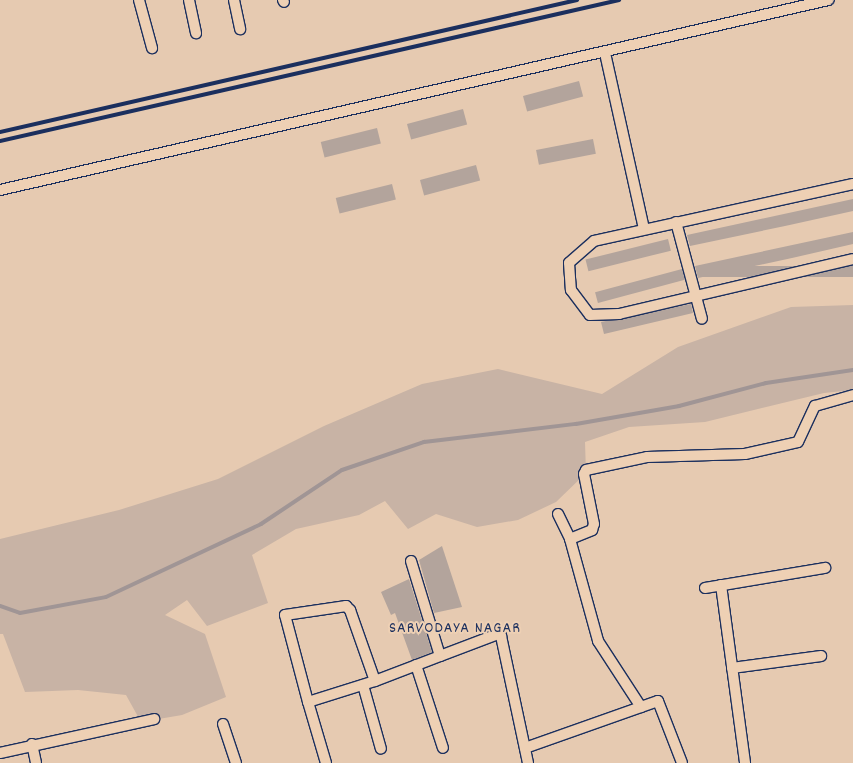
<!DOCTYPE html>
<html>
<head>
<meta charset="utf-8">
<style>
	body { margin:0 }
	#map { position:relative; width:853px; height:763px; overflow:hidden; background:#e6cab1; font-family:Dekko,sans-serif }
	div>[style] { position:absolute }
	.green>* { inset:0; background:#c8b3a5 }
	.stream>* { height:4px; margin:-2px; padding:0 2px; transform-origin:2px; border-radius:2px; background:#a09595 }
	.building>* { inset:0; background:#b3a49c; transform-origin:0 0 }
	.roads { filter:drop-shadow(1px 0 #1b2f5e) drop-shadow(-1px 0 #1b2f5e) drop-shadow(0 1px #1b2f5e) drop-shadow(0 -1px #1b2f5e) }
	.street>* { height:10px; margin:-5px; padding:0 5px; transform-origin:5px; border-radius:5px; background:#eed0b4 }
	.rail>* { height:4px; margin:-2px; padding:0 2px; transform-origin:2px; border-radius:2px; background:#1b2f5e }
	span { translate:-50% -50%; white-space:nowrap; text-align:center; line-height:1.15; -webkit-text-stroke:4px #eed0b4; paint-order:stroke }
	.neighbourhood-label { font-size:16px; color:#1b2f5e; letter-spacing:1px }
</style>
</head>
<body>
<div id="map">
	<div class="green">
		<i style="clip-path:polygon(853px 305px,853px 390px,824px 393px,705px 422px,629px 427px,585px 442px,586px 473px,556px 502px,518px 520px,477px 527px,436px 514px,408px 529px,385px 501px,359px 515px,296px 529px,252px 555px,268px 603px,207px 626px,187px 600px,165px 615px,205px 634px,226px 697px,182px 715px,141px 722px,126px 695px,78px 690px,25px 692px,3px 634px,0 634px,0 539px,119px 510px,218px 479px,324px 426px,422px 384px,498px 369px,602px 394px,678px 347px,791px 307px)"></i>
	</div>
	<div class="stream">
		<i style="left:0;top:606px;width:21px;rotate:19deg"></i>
		<i style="left:20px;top:613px;width:87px;rotate:-10.5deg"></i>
		<i style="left:106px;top:597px;width:171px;rotate:-25.2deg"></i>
		<i style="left:261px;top:524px;width:97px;rotate:-33.7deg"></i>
		<i style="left:342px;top:470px;width:87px;rotate:-18.9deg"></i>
		<i style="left:424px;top:442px;width:153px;rotate:-6.8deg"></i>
		<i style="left:576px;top:424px;width:105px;rotate:-9.9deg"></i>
		<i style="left:679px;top:406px;width:90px;rotate:-14.8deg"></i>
		<i style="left:766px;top:383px;width:88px;rotate:-8.5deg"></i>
	</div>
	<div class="building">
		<i style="left:579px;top:81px;width:16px;height:58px;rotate:75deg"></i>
		<i style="left:463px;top:109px;width:16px;height:58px;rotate:75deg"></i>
		<i style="left:377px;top:128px;width:16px;height:58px;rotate:76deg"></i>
		<i style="left:593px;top:139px;width:15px;height:58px;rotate:79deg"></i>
		<i style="left:476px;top:165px;width:16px;height:58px;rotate:75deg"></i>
		<i style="left:392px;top:184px;width:16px;height:58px;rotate:76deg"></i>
		<i style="clip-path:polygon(853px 199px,853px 211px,785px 226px,690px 246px,687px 235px)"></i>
		<i style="clip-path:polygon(853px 232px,853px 244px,792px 258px,698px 278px,695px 266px)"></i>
		<i style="left:668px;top:239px;width:12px;height:85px;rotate:76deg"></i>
		<i style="left:853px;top:266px;width:11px;height:153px;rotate:90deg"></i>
		<i style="left:682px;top:269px;width:11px;height:90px;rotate:75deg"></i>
		<i style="clip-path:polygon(691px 304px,693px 313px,604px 334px,601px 322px)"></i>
		<i style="clip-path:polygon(442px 546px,462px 607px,434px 613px,419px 560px)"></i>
		<i style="clip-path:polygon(409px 579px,432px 652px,412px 660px,395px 613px,391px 615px,381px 592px)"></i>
	</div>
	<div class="roads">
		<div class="street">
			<i style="left:139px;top:0;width:50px;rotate:74.8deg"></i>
			<i style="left:189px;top:0;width:34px;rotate:78deg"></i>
			<i style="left:234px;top:0;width:30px;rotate:78deg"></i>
			<i style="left:283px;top:0;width:2px;rotate:63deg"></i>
			<i style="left:605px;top:53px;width:180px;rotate:77.5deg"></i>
			<i style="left:853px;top:184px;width:265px;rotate:167.6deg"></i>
			<i style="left:594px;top:241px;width:33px;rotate:139deg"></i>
			<i style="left:569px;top:263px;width:27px;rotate:86deg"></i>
			<i style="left:571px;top:290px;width:31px;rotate:53deg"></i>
			<i style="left:590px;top:315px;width:29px;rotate:-2deg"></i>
			<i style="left:619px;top:314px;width:240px;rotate:-13.2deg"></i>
			<i style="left:0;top:190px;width:850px;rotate:-12.92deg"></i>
			<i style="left:676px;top:222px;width:100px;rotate:75deg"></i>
			<i style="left:558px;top:514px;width:28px;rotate:64deg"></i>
			<i style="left:570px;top:539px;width:106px;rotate:74.6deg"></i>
			<i style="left:598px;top:641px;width:79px;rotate:56.9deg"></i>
			<i style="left:570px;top:539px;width:24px;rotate:-22deg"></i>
			<i style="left:592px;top:530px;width:6px;rotate:-72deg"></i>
			<i style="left:594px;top:524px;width:51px;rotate:-101.3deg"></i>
			<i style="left:584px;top:474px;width:4px;rotate:-63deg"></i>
			<i style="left:586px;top:470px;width:62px;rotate:-12deg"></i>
			<i style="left:647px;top:457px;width:98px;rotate:-1.8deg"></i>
			<i style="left:745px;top:454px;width:54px;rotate:-12.8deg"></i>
			<i style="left:798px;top:442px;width:40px;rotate:-65deg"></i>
			<i style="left:815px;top:406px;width:40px;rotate:-16deg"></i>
			<i style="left:411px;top:561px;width:99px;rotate:73deg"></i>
			<i style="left:440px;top:656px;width:62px;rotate:-20.8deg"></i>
			<i style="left:498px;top:634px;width:4px;rotate:34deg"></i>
			<i style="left:501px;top:636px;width:130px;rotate:78deg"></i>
			<i style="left:721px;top:585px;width:180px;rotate:82.3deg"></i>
			<i style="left:705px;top:588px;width:122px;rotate:-9.5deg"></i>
			<i style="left:416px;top:665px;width:87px;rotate:72deg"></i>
			<i style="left:732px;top:668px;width:90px;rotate:-7.7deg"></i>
			<i style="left:363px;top:685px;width:66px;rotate:74.3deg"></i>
			<i style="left:308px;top:702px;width:90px;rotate:-104.8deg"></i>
			<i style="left:285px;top:615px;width:62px;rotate:-8.4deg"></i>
			<i style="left:346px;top:606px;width:6px;rotate:45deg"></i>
			<i style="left:350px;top:610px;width:75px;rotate:70.6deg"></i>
			<i style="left:223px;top:724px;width:41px;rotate:71.6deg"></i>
			<i style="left:32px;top:744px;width:19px;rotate:78deg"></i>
			<i style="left:525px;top:748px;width:141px;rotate:-19.5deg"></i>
			<i style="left:658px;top:701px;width:66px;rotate:68.8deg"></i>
			<i style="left:0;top:753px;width:158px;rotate:-12.4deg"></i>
			<i style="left:326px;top:763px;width:64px;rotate:-106.4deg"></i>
			<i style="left:308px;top:702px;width:70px;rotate:-17.4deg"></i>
			<i style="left:375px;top:681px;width:70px;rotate:-21deg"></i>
		</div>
	</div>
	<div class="rail">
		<i style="left:0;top:132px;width:592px;rotate:-12.89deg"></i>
		<i style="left:0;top:141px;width:635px;rotate:-12.83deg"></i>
	</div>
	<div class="neighbourhood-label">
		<span style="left:455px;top:629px">SARVODAYA NAGAR</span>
	</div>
</div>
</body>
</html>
